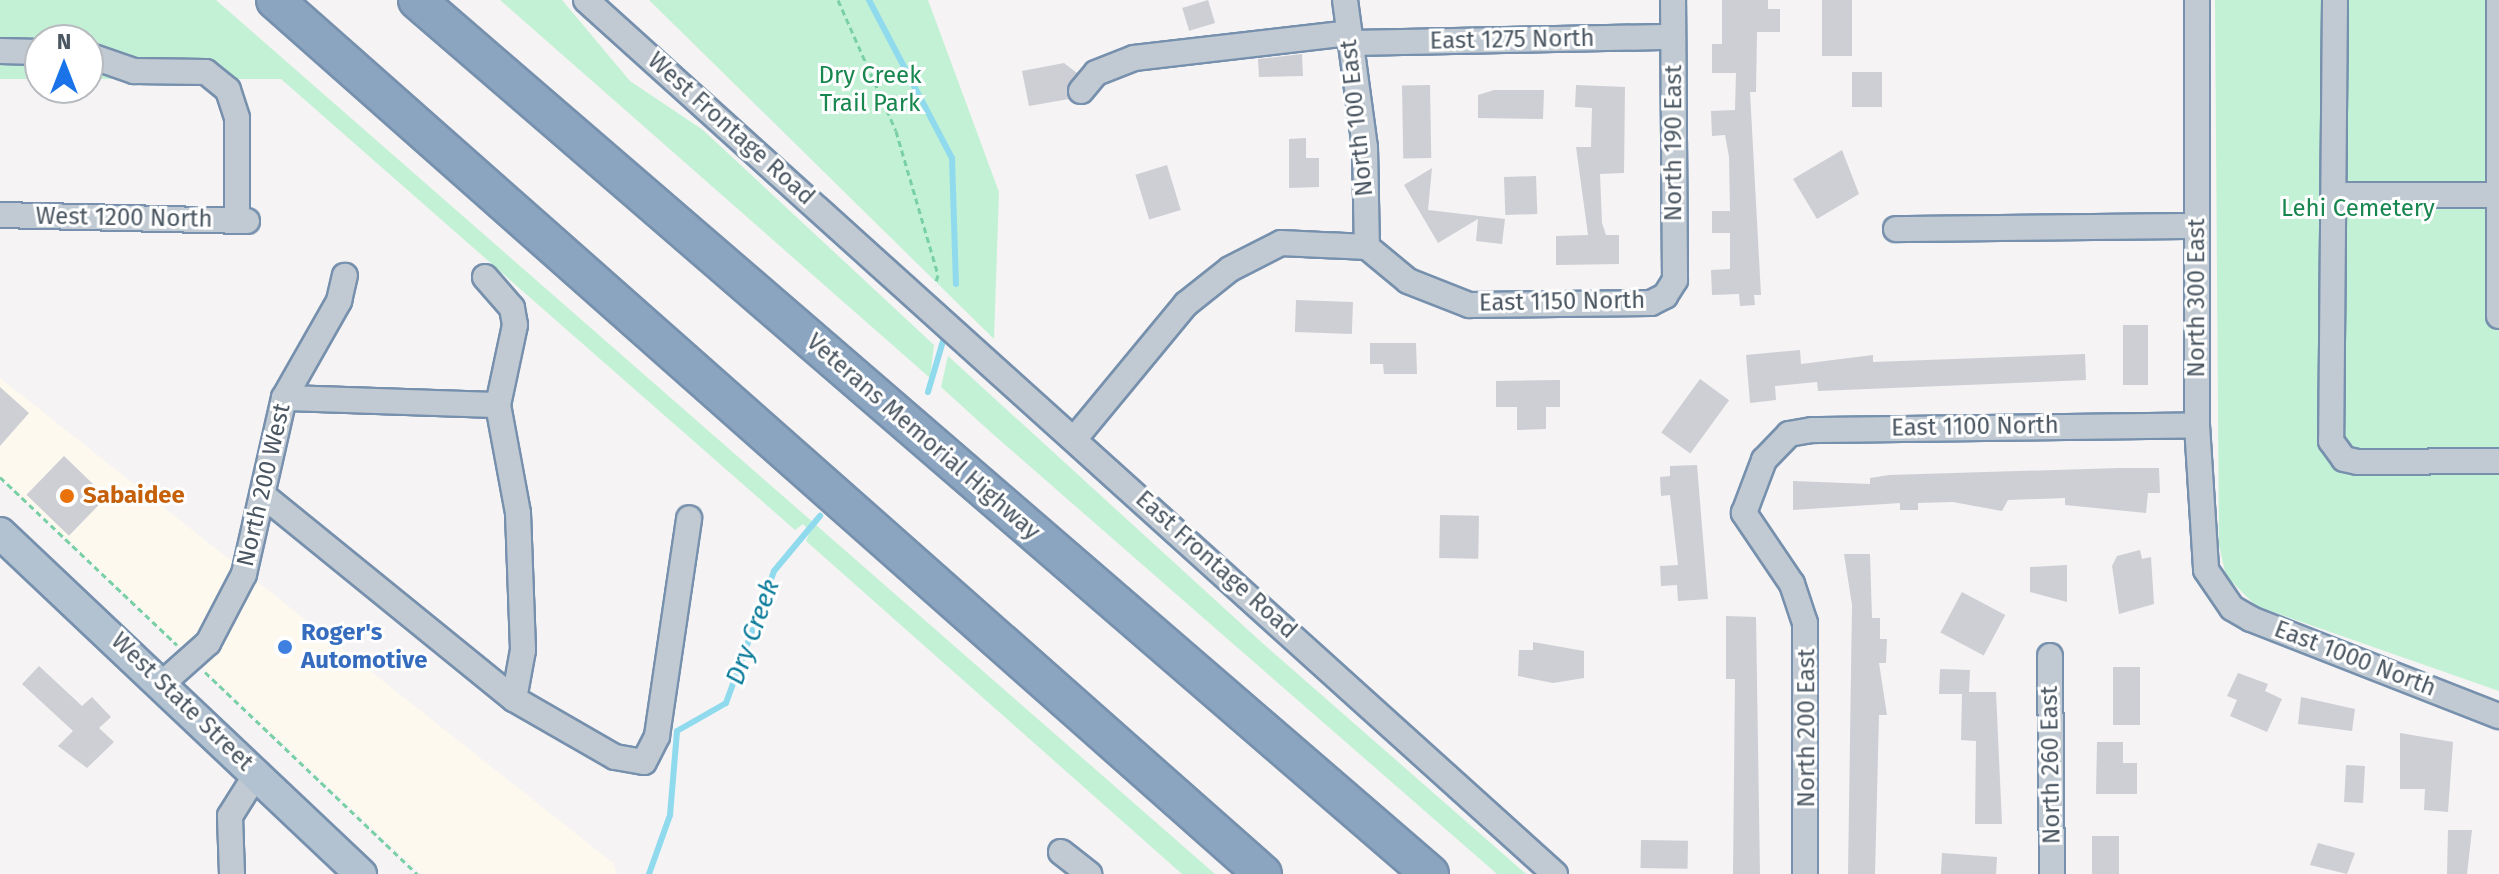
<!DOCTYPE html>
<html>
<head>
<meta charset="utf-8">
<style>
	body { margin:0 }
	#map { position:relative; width:2499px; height:874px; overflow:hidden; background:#f5f3f3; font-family:"Fira Sans",sans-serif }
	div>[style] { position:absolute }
	.commercial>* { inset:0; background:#fdf9ef }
	.green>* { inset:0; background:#c3f1d5 }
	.stream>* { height:6px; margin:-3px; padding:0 3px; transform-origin:3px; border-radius:3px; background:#90daee }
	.building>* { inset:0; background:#cdcfd5; transform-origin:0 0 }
	.path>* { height:3px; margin-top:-1.5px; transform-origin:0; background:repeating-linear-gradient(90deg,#7ad0a6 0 6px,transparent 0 10px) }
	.roads { filter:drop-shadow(2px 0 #7690ad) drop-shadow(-2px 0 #7690ad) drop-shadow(0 2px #7690ad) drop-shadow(0 -2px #7690ad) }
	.minor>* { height:24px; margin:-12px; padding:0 12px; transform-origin:12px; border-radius:12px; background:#c1cad2 }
	.major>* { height:30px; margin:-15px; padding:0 15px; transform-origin:15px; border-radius:15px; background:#b3c2d1 }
	.highway>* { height:36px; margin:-18px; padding:0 18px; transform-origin:18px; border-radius:18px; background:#8ba5c1 }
	.dots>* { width:22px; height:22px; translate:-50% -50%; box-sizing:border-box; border:4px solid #fff; border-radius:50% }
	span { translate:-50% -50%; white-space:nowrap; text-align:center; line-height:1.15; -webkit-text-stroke:6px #fff; paint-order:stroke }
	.street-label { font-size:24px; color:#4a5661 }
	.park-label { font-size:24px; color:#17864f }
	.food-label { font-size:24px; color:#c56008; font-weight:700 }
	.left { translate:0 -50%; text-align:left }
	.shop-label { font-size:24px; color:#366cbe; font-weight:700 }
	.water-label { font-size:26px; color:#0c7c9b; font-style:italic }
	.north { position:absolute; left:24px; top:24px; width:80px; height:80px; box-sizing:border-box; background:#fff; border:2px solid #b7bbc0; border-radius:50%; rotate:0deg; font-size:22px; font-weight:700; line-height:32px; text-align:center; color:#4a5661 }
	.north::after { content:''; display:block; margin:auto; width:28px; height:36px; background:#1a73e8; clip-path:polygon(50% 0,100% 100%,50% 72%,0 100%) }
</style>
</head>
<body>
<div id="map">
	<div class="commercial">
		<i style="clip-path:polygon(0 378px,613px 863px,617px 874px,421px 874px,0 476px)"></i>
	</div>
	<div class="green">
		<i style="clip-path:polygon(0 0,216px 0,1215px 874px,1182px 874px,806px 541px,810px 531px,803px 524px,795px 530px,281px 79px,88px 79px,88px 40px,40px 40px,40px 79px,0 79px)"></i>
		<i style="clip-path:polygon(500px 0,562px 0,630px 81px,703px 130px,934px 345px,930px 378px)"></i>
		<i style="clip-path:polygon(649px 0,928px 0,999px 192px,994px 339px)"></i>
		<i style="clip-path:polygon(2215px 0,2499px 0,2499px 691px,2256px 606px,2226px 576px,2219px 545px)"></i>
		<i style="clip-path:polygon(948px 356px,1259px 640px,1526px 874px,1497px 874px,995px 436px,941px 387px)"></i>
	</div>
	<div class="stream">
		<i style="left:869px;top:0;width:178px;rotate:62.3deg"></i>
		<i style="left:952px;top:158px;width:126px;rotate:88.2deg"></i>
		<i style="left:928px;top:392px;width:53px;rotate:-73.6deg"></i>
		<i style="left:649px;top:874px;width:63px;rotate:-70.4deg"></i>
		<i style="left:670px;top:815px;width:84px;rotate:-85.2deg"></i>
		<i style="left:677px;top:731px;width:56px;rotate:-29.7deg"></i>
		<i style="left:726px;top:703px;width:140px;rotate:-70deg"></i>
		<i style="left:774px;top:571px;width:72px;rotate:-50.1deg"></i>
	</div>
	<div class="building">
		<i style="left:1208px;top:0;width:24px;height:27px;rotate:73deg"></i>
		<i style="clip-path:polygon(1722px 0,1768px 0,1768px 9px,1780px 9px,1780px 32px,1757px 32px,1756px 92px,1750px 92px,1761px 295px,1754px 295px,1755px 305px,1740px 306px,1739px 294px,1712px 295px,1711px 270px,1730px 269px,1730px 233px,1712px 233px,1712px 211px,1730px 211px,1729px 157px,1725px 135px,1712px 136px,1711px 111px,1735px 110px,1736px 73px,1712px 73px,1712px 44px,1722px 44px)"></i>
		<i style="left:1822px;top:0;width:30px;height:56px"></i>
		<i style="clip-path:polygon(1302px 54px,1303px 76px,1259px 77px,1258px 59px)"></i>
		<i style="clip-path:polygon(1064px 63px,1077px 73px,1069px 99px,1029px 106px,1022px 71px)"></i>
		<i style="left:1852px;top:72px;width:30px;height:35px"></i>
		<i style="left:1430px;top:85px;width:73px;height:28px;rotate:89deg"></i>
		<i style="clip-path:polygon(1576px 85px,1625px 87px,1624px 173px,1600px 174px,1602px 223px,1606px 235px,1619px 235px,1619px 264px,1556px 265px,1556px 236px,1588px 235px,1576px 147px,1591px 147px,1592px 108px,1575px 107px)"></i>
		<i style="clip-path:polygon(1494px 90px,1544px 90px,1543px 119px,1478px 118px,1478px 95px)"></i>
		<i style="clip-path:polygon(1306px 138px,1306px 158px,1319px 158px,1319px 187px,1289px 188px,1289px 139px)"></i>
		<i style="clip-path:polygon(1842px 150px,1859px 194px,1817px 219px,1793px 179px)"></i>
		<i style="left:1167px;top:165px;width:47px;height:33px;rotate:73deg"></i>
		<i style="clip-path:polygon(1432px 168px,1428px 210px,1505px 219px,1502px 244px,1476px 241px,1478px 219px,1438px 243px,1404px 185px)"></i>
		<i style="left:1536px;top:176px;width:38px;height:32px;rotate:88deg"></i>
		<i style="left:1296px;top:300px;width:57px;height:32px;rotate:2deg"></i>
		<i style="left:2123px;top:325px;width:25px;height:60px"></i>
		<i style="clip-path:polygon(1370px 343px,1416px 343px,1417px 374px,1384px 374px,1383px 364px,1370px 364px)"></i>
		<i style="clip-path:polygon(1800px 350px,1801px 364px,1873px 355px,1873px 362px,2085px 354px,2086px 380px,1818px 391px,1817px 382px,1775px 386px,1776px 400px,1750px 403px,1746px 355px)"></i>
		<i style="left:1700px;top:379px;width:36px;height:66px;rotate:36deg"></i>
		<i style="clip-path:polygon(1560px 380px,1560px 407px,1546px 407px,1546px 429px,1517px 430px,1517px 407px,1496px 407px,1496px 381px)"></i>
		<i style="clip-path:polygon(0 387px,29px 413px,0 446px)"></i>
		<i style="left:64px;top:456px;width:59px;height:54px;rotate:44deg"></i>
		<i style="clip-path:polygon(1697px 465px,1708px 599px,1678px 601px,1677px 585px,1661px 586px,1660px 566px,1678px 565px,1670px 495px,1661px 496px,1660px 477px,1670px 476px,1670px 466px)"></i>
		<i style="clip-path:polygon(2119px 468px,2159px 468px,2160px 493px,2148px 493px,2146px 513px,2065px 505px,2065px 498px,2008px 500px,2002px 511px,1953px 502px,1918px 503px,1918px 510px,1900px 510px,1900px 503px,1793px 510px,1793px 481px,1870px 484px,1870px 478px,1889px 475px)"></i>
		<i style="left:1440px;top:515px;width:39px;height:43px;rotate:1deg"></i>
		<i style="clip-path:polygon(2140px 550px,2142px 559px,2151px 557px,2154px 604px,2119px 614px,2112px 566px,2117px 556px)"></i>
		<i style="clip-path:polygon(1844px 554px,1870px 554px,1872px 618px,1880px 618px,1880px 639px,1887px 639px,1886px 663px,1879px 663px,1887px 715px,1879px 715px,1875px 874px,1848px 874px,1852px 605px)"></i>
		<i style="clip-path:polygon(2067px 565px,2067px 602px,2030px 592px,2030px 567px)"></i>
		<i style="left:1962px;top:592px;width:49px;height:46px;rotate:28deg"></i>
		<i style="clip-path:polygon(1726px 616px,1756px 617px,1760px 874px,1733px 874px,1735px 679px,1726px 679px)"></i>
		<i style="clip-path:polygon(1533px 642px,1584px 651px,1584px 678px,1553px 683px,1518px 676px,1519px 650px,1533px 650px)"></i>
		<i style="clip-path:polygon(39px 666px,82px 706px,92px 697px,111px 717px,99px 728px,114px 742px,87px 768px,58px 746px,73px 731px,22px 684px)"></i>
		<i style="left:2113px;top:667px;width:27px;height:58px"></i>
		<i style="clip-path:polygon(1940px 669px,1970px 670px,1969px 692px,1996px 692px,2002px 824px,1975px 824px,1976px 741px,1961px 740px,1962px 694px,1939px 694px)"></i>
		<i style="clip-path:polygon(2238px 673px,2268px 684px,2265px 691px,2282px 699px,2267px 732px,2230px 716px,2237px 700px,2227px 696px)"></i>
		<i style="clip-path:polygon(2301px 697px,2355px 709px,2352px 731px,2298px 724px)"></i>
		<i style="clip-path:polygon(2400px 733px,2453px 742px,2448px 812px,2424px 810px,2425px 789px,2400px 789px)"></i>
		<i style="clip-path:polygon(2097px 742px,2123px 742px,2123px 763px,2137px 763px,2137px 794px,2096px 794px)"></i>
		<i style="left:2346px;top:765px;width:19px;height:37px;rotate:3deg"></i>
		<i style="clip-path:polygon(2448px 830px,2472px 830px,2467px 874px,2447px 874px)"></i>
		<i style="left:2092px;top:836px;width:27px;height:38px"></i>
		<i style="left:1641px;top:840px;width:47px;height:28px;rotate:1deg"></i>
		<i style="clip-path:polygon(2318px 843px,2355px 853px,2347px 874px,2310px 865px)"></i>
		<i style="clip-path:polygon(1942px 853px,1997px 857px,1996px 874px,1941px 874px)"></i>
	</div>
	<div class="path">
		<i style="left:838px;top:0;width:143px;rotate:66.1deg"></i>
		<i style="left:896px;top:131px;width:150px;rotate:73.7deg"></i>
		<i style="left:938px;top:275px;width:10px;rotate:107deg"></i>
		<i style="left:0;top:477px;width:244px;rotate:43.5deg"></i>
		<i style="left:205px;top:672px;width:293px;rotate:43.6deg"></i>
	</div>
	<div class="roads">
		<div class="minor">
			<i style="left:586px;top:0;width:1305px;rotate:42.05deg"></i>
			<i style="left:1345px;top:0;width:148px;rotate:82.3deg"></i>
			<i style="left:1365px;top:147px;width:100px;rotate:88.9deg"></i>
			<i style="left:2197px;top:0;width:425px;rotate:90deg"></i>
			<i style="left:2197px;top:425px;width:145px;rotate:86.4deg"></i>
			<i style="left:2206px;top:570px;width:46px;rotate:55.6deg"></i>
			<i style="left:2232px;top:608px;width:22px;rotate:30deg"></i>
			<i style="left:2251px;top:619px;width:266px;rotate:21.4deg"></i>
			<i style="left:2335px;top:0;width:441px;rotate:90.5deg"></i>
			<i style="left:2331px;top:441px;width:22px;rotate:54deg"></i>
			<i style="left:2344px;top:459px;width:14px;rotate:12deg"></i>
			<i style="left:2358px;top:462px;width:141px;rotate:-0.4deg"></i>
			<i style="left:2499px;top:0;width:316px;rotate:90deg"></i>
			<i style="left:1351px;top:43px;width:322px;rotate:-1.1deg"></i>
			<i style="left:0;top:51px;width:40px;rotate:1.4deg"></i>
			<i style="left:88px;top:55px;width:49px;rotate:19.2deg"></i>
			<i style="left:134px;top:71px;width:72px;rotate:0.8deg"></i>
			<i style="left:206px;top:72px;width:28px;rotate:39deg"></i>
			<i style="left:228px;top:90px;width:29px;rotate:72deg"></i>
			<i style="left:237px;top:118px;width:102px;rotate:90deg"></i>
			<i style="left:1081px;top:91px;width:23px;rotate:-50deg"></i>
			<i style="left:1096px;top:73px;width:41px;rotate:-21.5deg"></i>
			<i style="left:1134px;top:58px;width:216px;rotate:-6.6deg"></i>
			<i style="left:2334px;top:195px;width:165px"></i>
			<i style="left:0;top:215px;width:247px;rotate:1.4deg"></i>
			<i style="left:1896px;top:229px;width:301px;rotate:-0.6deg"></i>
			<i style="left:485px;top:277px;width:41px;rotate:48.9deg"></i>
			<i style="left:512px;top:308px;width:17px;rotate:80deg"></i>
			<i style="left:515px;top:325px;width:82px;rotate:102deg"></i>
			<i style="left:284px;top:398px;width:214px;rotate:1.9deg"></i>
			<i style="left:498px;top:405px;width:110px;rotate:79.5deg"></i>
			<i style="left:518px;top:513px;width:137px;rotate:87.9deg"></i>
			<i style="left:523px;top:650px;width:50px;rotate:100.4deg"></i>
			<i style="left:1076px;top:437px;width:173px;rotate:-50.4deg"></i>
			<i style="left:1186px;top:304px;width:56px;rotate:-38.5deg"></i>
			<i style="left:1230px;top:269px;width:57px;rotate:-27deg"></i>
			<i style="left:1281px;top:243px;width:86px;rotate:2.7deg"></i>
			<i style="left:1367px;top:247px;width:53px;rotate:39.7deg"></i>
			<i style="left:1408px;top:281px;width:66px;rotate:21.5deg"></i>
			<i style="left:1469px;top:305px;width:182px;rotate:-0.6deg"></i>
			<i style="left:1651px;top:303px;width:16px;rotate:-27deg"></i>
			<i style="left:1665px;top:296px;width:19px;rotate:-58deg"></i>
			<i style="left:1675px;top:280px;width:280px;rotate:-90.4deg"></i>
			<i style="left:264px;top:496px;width:322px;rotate:39.1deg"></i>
			<i style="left:514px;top:699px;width:116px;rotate:29.9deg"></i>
			<i style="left:615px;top:757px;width:29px;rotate:10deg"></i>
			<i style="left:644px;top:762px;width:29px;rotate:-63deg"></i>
			<i style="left:657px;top:736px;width:220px;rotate:-81.6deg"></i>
			<i style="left:2050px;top:656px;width:218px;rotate:89.5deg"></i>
			<i style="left:164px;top:682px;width:59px;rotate:-41.6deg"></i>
			<i style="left:208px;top:643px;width:78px;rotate:-62.4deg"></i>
			<i style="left:244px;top:574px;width:180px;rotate:-77.2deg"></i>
			<i style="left:284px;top:398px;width:112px;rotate:-60.4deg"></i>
			<i style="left:339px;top:301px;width:26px;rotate:-77deg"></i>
			<i style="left:1061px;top:852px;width:36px;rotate:38deg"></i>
			<i style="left:232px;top:874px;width:58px;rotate:-92deg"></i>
			<i style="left:230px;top:816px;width:51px;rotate:-57.9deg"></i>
			<i style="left:1805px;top:874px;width:251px;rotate:-90deg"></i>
			<i style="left:1805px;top:623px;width:41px;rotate:-108.4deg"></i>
			<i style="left:1792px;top:584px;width:86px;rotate:-124.1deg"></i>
			<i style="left:1744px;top:513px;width:57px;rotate:-69.3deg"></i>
			<i style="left:1764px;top:460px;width:36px;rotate:-46deg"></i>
			<i style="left:1789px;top:434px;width:23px;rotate:-10deg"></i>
			<i style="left:1812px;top:430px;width:385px;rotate:-0.7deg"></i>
		</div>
		<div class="major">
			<i style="left:0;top:533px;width:497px;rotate:43.4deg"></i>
		</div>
		<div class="highway">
			<i style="left:275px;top:0;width:1319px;rotate:41.5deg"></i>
			<i style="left:417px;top:0;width:1338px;rotate:40.79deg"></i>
		</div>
	</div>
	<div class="dots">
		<i style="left:67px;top:496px;background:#e8710a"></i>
		<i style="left:285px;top:647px;background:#3f7fe0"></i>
	</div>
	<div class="street-label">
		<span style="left:1512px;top:40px;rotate:-1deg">East 1275 North</span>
		<span style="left:1357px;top:118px;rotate:-96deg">North 100 East</span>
		<span style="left:731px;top:129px;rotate:42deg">West Frontage Road</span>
		<span style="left:1674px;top:143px;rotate:-90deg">North 190 East</span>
		<span style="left:124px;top:218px;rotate:1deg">West 1200 North</span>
		<span style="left:2197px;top:298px;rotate:-90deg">North 300 East</span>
		<span style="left:1562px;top:302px;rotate:-1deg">East 1150 North</span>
		<span style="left:1975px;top:427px;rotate:-1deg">East 1100 North</span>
		<span style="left:923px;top:437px;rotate:41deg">Veterans Memorial Highway</span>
		<span style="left:264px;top:485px;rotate:-77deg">North 200 West</span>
		<span style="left:1216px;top:565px;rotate:42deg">East Frontage Road</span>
		<span style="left:2355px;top:659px;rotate:21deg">East 1000 North</span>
		<span style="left:182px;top:702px;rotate:44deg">West State Street</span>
		<span style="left:1807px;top:728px;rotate:-90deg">North 200 East</span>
		<span style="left:2051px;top:765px;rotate:-91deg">North 260 East</span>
	</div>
	<div class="park-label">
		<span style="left:870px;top:90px">Dry Creek<br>Trail Park</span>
		<span style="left:2358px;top:209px">Lehi Cemetery</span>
	</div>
	<div class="food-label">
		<span class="left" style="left:83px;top:496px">Sabaidee</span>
	</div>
	<div class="shop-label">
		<span class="left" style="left:301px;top:647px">Roger's<br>Automotive</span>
	</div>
	<div class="water-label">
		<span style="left:753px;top:632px;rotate:-70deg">Dry Creek</span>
	</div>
	<div class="north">N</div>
</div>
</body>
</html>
